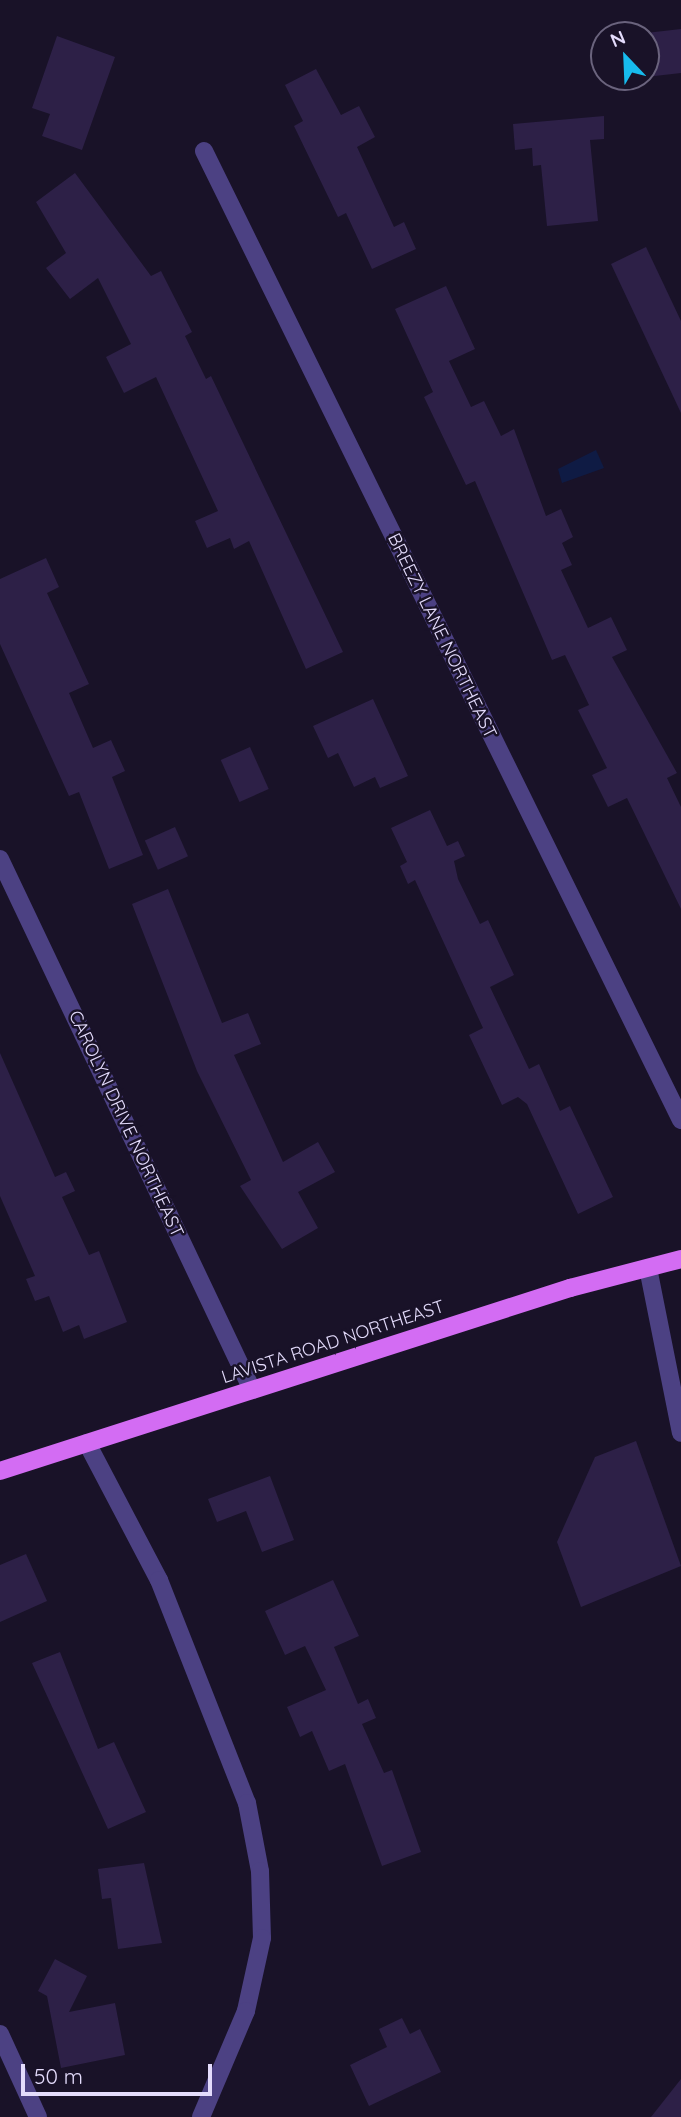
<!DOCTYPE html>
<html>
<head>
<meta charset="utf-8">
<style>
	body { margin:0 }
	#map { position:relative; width:681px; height:2117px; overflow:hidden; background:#191228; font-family:Quicksand,sans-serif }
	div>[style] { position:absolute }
	.water>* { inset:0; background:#0f1b44 }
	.building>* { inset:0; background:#2d2047; transform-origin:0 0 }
	.minor>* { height:18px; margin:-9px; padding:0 9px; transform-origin:9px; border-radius:9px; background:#4c4183 }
	.major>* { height:18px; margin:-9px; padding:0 9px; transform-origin:9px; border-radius:9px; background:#d36cf3 }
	span { translate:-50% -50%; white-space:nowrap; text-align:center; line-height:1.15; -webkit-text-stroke:5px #191228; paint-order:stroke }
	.street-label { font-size:18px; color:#e4dcfc }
	.north { position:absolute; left:590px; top:21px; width:70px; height:70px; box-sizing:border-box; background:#191228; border:2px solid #6a637d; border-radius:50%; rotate:337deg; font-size:19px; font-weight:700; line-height:28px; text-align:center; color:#e4dcfc }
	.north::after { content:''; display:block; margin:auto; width:24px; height:32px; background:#17bbed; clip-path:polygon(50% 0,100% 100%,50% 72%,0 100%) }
	.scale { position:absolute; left:21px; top:2064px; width:191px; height:32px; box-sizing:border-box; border:4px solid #e4dcfc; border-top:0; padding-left:9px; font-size:21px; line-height:24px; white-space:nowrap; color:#e4dcfc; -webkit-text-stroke:5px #191228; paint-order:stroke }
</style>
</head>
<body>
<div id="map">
	<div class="water">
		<i style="clip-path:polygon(596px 450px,604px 468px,562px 483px,558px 469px)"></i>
	</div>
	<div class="building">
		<i style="clip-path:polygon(681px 29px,681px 73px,646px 77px,646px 33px)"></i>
		<i style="clip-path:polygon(57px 36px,115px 57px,82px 150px,42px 136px,50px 114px,32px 108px)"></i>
		<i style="clip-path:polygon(316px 69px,341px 115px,359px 106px,375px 137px,357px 147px,394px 227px,404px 222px,416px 249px,372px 269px,346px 213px,338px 217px,294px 126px,303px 121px,285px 85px)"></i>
		<i style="clip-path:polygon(604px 116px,604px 139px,590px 140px,598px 221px,547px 226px,541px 165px,533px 166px,532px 148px,515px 150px,513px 124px)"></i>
		<i style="clip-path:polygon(75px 173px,151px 276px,161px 271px,192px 332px,185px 336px,206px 379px,211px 376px,343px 652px,306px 669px,249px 541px,234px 549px,230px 538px,207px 548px,195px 521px,218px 511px,156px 377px,124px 393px,106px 357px,131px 344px,98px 278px,70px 299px,46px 268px,66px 253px,36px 202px)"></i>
		<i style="clip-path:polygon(646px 247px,681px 321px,681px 413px,611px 264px)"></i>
		<i style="clip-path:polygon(446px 286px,475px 349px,449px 361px,471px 407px,484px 401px,501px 436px,514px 429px,546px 516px,561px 509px,573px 537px,562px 543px,572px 565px,561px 570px,588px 628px,611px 617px,627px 650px,612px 657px,677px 773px,667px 778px,681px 807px,681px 909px,627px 798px,608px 807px,592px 775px,607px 768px,578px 710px,589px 705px,565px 655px,552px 660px,475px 481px,466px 485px,424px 397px,433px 392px,395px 309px)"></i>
		<i style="clip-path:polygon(46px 558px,59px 587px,47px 593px,89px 684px,69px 693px,93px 748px,111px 740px,125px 771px,112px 777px,143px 855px,109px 869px,79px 792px,69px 796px,0 644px,0 579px)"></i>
		<i style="clip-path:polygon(373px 699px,408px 776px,380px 788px,375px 777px,354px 787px,338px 753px,328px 758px,313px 726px)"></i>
		<i style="left:250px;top:747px;width:46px;height:32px;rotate:66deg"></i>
		<i style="clip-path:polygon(430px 810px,447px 846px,458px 841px,465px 856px,454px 861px,458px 879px,480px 924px,488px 920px,514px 975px,490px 987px,529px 1069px,539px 1064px,560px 1111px,570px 1106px,613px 1197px,578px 1214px,527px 1104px,518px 1097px,502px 1105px,469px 1035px,483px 1028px,415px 880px,408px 884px,400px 866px,407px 862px,391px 828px)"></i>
		<i style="left:175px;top:827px;width:32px;height:33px;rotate:66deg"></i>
		<i style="clip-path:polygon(168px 889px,222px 1023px,248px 1013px,261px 1044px,234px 1055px,283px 1162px,318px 1142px,335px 1172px,298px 1192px,318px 1228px,282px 1249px,240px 1186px,251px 1180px,197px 1071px,132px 904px)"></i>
		<i style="clip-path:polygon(0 1053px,55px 1177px,66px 1172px,75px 1191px,62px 1197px,89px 1255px,99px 1251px,127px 1322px,84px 1339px,79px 1325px,63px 1332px,49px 1296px,35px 1301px,26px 1279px,35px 1276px,0 1196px)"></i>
		<i style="clip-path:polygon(636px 1441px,681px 1566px,581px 1607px,557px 1542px,595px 1457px)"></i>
		<i style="clip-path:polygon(270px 1476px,294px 1540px,262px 1552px,246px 1511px,217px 1522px,208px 1499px)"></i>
		<i style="clip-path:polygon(26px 1554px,47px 1601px,0 1622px,0 1565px)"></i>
		<i style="clip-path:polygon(333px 1580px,359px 1636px,334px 1647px,358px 1704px,368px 1699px,376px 1718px,362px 1724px,384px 1773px,392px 1770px,421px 1852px,382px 1866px,345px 1764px,329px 1771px,312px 1731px,300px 1737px,287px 1707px,326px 1690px,305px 1646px,285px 1655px,265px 1611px)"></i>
		<i style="clip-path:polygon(60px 1652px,98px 1749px,114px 1742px,146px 1812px,108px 1829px,32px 1663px)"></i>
		<i style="clip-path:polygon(144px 1863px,162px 1943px,118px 1949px,111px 1898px,102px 1899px,98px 1869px)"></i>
		<i style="clip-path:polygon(55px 1959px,87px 1976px,69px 2012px,115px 2003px,125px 2055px,61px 2068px,47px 1996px,38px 1991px)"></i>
		<i style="clip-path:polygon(402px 2018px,410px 2034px,420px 2029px,441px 2072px,369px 2106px,350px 2065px,387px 2047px,379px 2029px)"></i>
		<i style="clip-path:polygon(681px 2079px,681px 2117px,651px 2117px)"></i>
	</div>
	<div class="minor">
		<i style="left:204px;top:151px;width:1080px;rotate:63.79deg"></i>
		<i style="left:0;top:859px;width:588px;rotate:64.61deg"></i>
		<i style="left:648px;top:1268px;width:168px;rotate:78.7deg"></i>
		<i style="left:87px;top:1443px;width:155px;rotate:62.3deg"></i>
		<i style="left:159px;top:1580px;width:240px;rotate:68.5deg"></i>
		<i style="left:247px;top:1803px;width:69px;rotate:79.2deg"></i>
		<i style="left:260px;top:1871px;width:67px;rotate:88.3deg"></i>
		<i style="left:262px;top:1938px;width:75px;rotate:102.4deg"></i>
		<i style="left:246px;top:2011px;width:115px;rotate:113deg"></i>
		<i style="left:0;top:2034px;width:91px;rotate:65.4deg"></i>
	</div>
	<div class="major">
		<i style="left:0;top:1471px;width:599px;rotate:-17.8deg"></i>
		<i style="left:570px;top:1288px;width:115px;rotate:-14.6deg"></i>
	</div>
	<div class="street-label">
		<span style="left:442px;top:636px;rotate:64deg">BREEZY LANE NORTHEAST</span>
		<span style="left:126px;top:1124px;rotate:65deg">CAROLYN DRIVE NORTHEAST</span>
		<span style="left:333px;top:1342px;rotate:-18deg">LAVISTA ROAD NORTHEAST</span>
	</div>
	<div class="north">N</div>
	<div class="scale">50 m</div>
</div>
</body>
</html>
